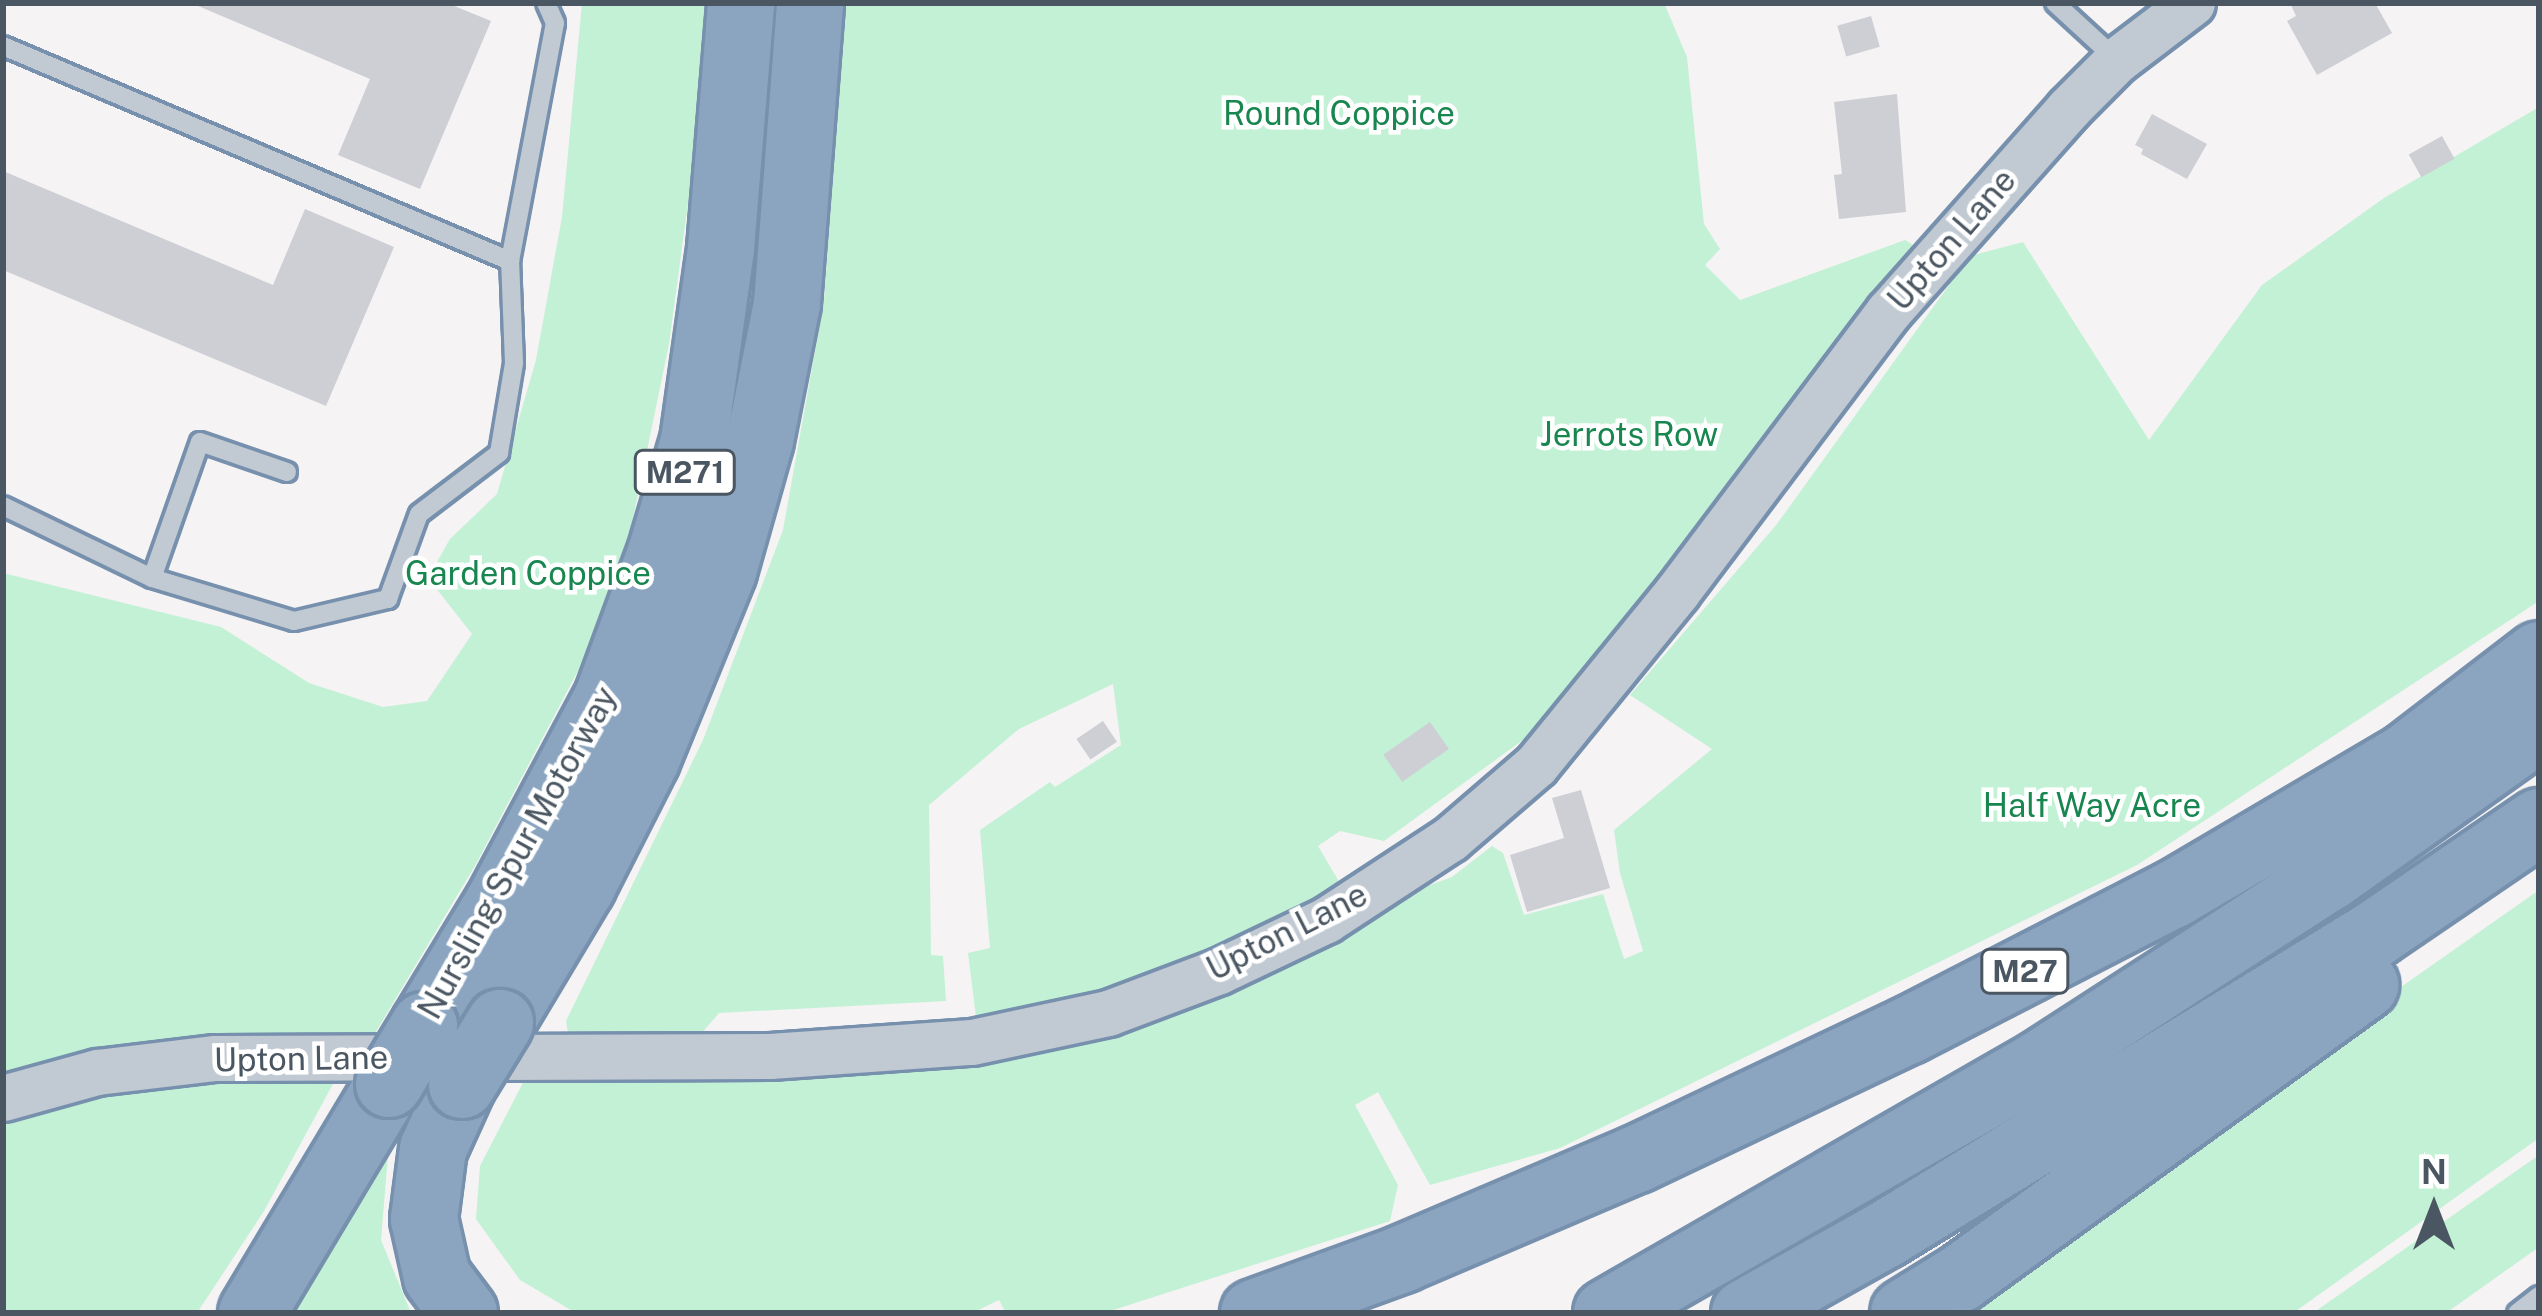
<!DOCTYPE html>
<html>
<head>
<meta charset="utf-8">
<style>
	body { margin:0 }
	#map { position:relative; width:2542px; height:1316px; overflow:hidden; background:#f5f3f3; font-family:"Public Sans",sans-serif }
	div>[style] { position:absolute }
	.green>* { inset:0; background:#c3f1d5 }
	.building>* { inset:0; background:#cdcfd5; transform-origin:0 0 }
	.roads { filter:drop-shadow(3px 0 #7690ad) drop-shadow(-3px 0 #7690ad) drop-shadow(0 3px #7690ad) drop-shadow(0 -3px #7690ad) }
	.service>* { height:18px; margin:-9px; padding:0 9px; transform-origin:9px; border-radius:9px; background:#c1cad2 }
	.tertiary>* { height:45px; margin:-22.5px; padding:0 22.5px; transform-origin:22.5px; border-radius:22.5px; background:#c1cad2 }
	.motorway>* { height:66px; margin:-33px; padding:0 33px; transform-origin:33px; border-radius:33px; background:#8ba5c1 }
	.bridges { filter:drop-shadow(3px 0 #7690ad) drop-shadow(-3px 0 #7690ad) drop-shadow(0 3px #7690ad) drop-shadow(0 -3px #7690ad) }
	.motorway-bridge>* { height:66px; margin:-33px; padding:0 33px; transform-origin:33px; border-radius:33px; background:#8ba5c1 }
	span { translate:-50% -50%; white-space:nowrap; text-align:center; line-height:1.15; -webkit-text-stroke:9px #fff; paint-order:stroke }
	.shield-label span { padding:3px 9px; background:#fff; border:3px solid; border-radius:9px; -webkit-text-stroke-width:0 }
	.shield-label { font-size:30px; color:#4a5661; font-weight:700 }
	.park-label { font-size:33px; color:#17864f }
	.street-label { font-size:33px; color:#4a5661 }
	.frame { position:absolute; inset:0; border:6px solid #4a5661; pointer-events:none }
	.north { position:absolute; left:2374px; top:1148px; width:120px; height:120px; -webkit-text-stroke:9px #fff; paint-order:stroke; rotate:0deg; font-size:33px; font-weight:700; line-height:48px; text-align:center; color:#4a5661 }
	.north::after { content:''; display:block; margin:auto; width:42px; height:54px; background:#4a5661; clip-path:polygon(50% 0,100% 100%,50% 72%,0 100%) }
</style>
</head>
<body>
<div id="map">
	<div class="green">
		<i style="clip-path:polygon(582px 3px,712px 3px,712px 26px,669px 344px,630px 533px,580px 667px,476px 864px,368px 1045px,158px 1042px,3px 1082px,3px 573px,221px 627px,309px 683px,383px 707px,427px 701px,472px 634px,428px 578px,450px 539px,497px 494px,536px 360px,562px 217px)"></i>
		<i style="clip-path:polygon(845px 3px,1664px 3px,1687px 57px,1704px 224px,1720px 249px,1705px 265px,1740px 300px,1905px 240px,1924px 252px,1538px 729px,1384px 841px,1340px 831px,1318px 846px,1344px 890px,1116px 993px,977px 1025px,968px 953px,990px 948px,980px 830px,1050px 782px,1055px 787px,1121px 745px,1113px 684px,1019px 729px,929px 805px,931px 955px,943px 956px,946px 1001px,719px 1013px,693px 1043px,570px 1046px,566px 1021px,703px 740px,783px 530px,824px 301px)"></i>
		<i style="clip-path:polygon(2539px 107px,2539px 601px,2137px 865px,1560px 1148px,1430px 1185px,1378px 1092px,1355px 1105px,1398px 1185px,1390px 1221px,1104px 1313px,1006px 1313px,999px 1300px,972px 1313px,576px 1313px,520px 1280px,476px 1219px,480px 1166px,529px 1071px,934px 1065px,1452px 877px,1492px 846px,1503px 853px,1524px 915px,1603px 894px,1624px 959px,1643px 951px,1620px 873px,1614px 830px,1712px 749px,1630px 695px,1777px 524px,1970px 256px,2023px 242px,2149px 440px,2262px 285px,2384px 198px)"></i>
		<i style="clip-path:polygon(2539px 890px,2539px 1138px,2293px 1313px,1937px 1313px)"></i>
		<i style="clip-path:polygon(247px 1078px,333px 1084px,264px 1211px,197px 1313px,3px 1313px,3px 1116px,121px 1086px)"></i>
		<i style="clip-path:polygon(388px 1155px,381px 1240px,411px 1313px,290px 1313px,372px 1161px)"></i>
		<i style="clip-path:polygon(2539px 1155px,2539px 1247px,2446px 1313px,2313px 1313px)"></i>
	</div>
	<div class="building">
		<i style="clip-path:polygon(191px 3px,447px 3px,491px 21px,420px 189px,338px 155px,370px 79px)"></i>
		<i style="clip-path:polygon(2290px 3px,2375px 3px,2392px 33px,2317px 75px,2287px 21px,2296px 16px)"></i>
		<i style="left:1871px;top:16px;width:32px;height:35px;rotate:74deg"></i>
		<i style="clip-path:polygon(1897px 94px,1906px 212px,1839px 219px,1834px 175px,1842px 174px,1834px 102px)"></i>
		<i style="clip-path:polygon(2152px 114px,2207px 144px,2187px 179px,2141px 154px,2143px 149px,2135px 145px)"></i>
		<i style="left:2442px;top:136px;width:26px;height:38px;rotate:61deg"></i>
		<i style="clip-path:polygon(3px 171px,273px 285px,305px 209px,394px 247px,326px 406px,3px 270px)"></i>
		<i style="left:1103px;top:721px;width:25px;height:32px;rotate:56deg"></i>
		<i style="left:1430px;top:722px;width:33px;height:57px;rotate:55deg"></i>
		<i style="clip-path:polygon(1581px 790px,1610px 888px,1527px 912px,1510px 855px,1564px 838px,1552px 798px)"></i>
	</div>
	<div class="roads">
		<div class="service">
			<i style="left:2055px;top:3px;width:84px;rotate:42.6deg"></i>
			<i style="left:3px;top:46px;width:551px;rotate:22.98deg"></i>
			<i style="left:3px;top:506px;width:165px;rotate:25.8deg"></i>
			<i style="left:152px;top:578px;width:148px;rotate:16.8deg"></i>
			<i style="left:294px;top:621px;width:97px;rotate:-13.2deg"></i>
			<i style="left:388px;top:599px;width:90px;rotate:-70deg"></i>
			<i style="left:419px;top:514px;width:101px;rotate:-37.3deg"></i>
			<i style="left:499px;top:453px;width:91px;rotate:-80.5deg"></i>
			<i style="left:514px;top:363px;width:102px;rotate:-92.2deg"></i>
			<i style="left:510px;top:261px;width:242px;rotate:-79.3deg"></i>
			<i style="left:555px;top:23px;width:22px;rotate:-114deg"></i>
			<i style="left:152px;top:578px;width:144px;rotate:-70.6deg"></i>
			<i style="left:200px;top:442px;width:92px;rotate:19deg"></i>
			<i style="left:2517px;top:1313px;width:28px;rotate:-38deg"></i>
		</div>
		<div class="tertiary">
			<i style="left:3px;top:1098px;width:98px;rotate:-15.5deg"></i>
			<i style="left:97px;top:1072px;width:119px;rotate:-6.8deg"></i>
			<i style="left:215px;top:1058px;width:555px;rotate:-0.21deg"></i>
			<i style="left:770px;top:1056px;width:202px;rotate:-4deg"></i>
			<i style="left:972px;top:1042px;width:139px;rotate:-12deg"></i>
			<i style="left:1108px;top:1013px;width:119px;rotate:-20.7deg"></i>
			<i style="left:1219px;top:971px;width:119px;rotate:-25.5deg"></i>
			<i style="left:1326px;top:920px;width:148px;rotate:-33.2deg"></i>
			<i style="left:1450px;top:839px;width:113px;rotate:-40.7deg"></i>
			<i style="left:1536px;top:765px;width:223px;rotate:-50.8deg"></i>
			<i style="left:1677px;top:592px;width:351px;rotate:-53deg"></i>
			<i style="left:1888px;top:312px;width:271px;rotate:-48.4deg"></i>
			<i style="left:2068px;top:109px;width:69px;rotate:-45deg"></i>
			<i style="left:2117px;top:60px;width:94px;rotate:-37.2deg"></i>
		</div>
		<div class="motorway">
			<i style="left:500px;top:1023px;width:160px;rotate:-59.1deg"></i>
			<i style="left:582px;top:886px;width:141px;rotate:-63.1deg"></i>
			<i style="left:646px;top:760px;width:204px;rotate:-67.8deg"></i>
			<i style="left:723px;top:571px;width:136px;rotate:-74.2deg"></i>
			<i style="left:760px;top:440px;width:139px;rotate:-78.8deg"></i>
			<i style="left:787px;top:304px;width:302px;rotate:-85.6deg"></i>
			<i style="left:424px;top:1026px;width:143px;rotate:-58.8deg"></i>
			<i style="left:498px;top:904px;width:234px;rotate:-62deg"></i>
			<i style="left:608px;top:697px;width:153px;rotate:-69.8deg"></i>
			<i style="left:661px;top:553px;width:117px;rotate:-73.6deg"></i>
			<i style="left:694px;top:441px;width:195px;rotate:-82deg"></i>
			<i style="left:721px;top:248px;width:246px;rotate:-85.3deg"></i>
			<i style="left:462px;top:1085px;width:70px;rotate:114.4deg"></i>
			<i style="left:433px;top:1149px;width:71px;rotate:97.3deg"></i>
			<i style="left:424px;top:1219px;width:59px;rotate:77.4deg"></i>
			<i style="left:437px;top:1277px;width:45px;rotate:53.1deg"></i>
			<i style="left:252px;top:1313px;width:267px;rotate:-59.1deg"></i>
			<i style="left:1254px;top:1313px;width:158px;rotate:-20deg"></i>
			<i style="left:1402px;top:1259px;width:255px;rotate:-23.1deg"></i>
			<i style="left:1637px;top:1159px;width:301px;rotate:-25.4deg"></i>
			<i style="left:1909px;top:1030px;width:298px;rotate:-27.2deg"></i>
			<i style="left:2174px;top:894px;width:268px;rotate:-30.5deg"></i>
			<i style="left:2405px;top:758px;width:169px;rotate:-37.5deg"></i>
			<i style="left:1607px;top:1313px;width:499px;rotate:-29.9deg"></i>
			<i style="left:2040px;top:1064px;width:346px;rotate:-32.9deg"></i>
			<i style="left:2331px;top:876px;width:255px;rotate:-35.4deg"></i>
			<i style="left:1745px;top:1313px;width:162px;rotate:-29.3deg"></i>
			<i style="left:1886px;top:1234px;width:574px;rotate:-31.53deg"></i>
			<i style="left:2375px;top:934px;width:199px;rotate:-34.3deg"></i>
			<i style="left:1904px;top:1313px;width:68px;rotate:-31.8deg"></i>
			<i style="left:1962px;top:1277px;width:498px;rotate:-35.9deg"></i>
		</div>
	</div>
	<div class="bridges">
		<div class="motorway-bridge">
			<i style="left:389px;top:1084px;width:68px;rotate:-58.9deg"></i>
			<i style="left:462px;top:1085px;width:73px;rotate:-58.5deg"></i>
		</div>
	</div>
	<div class="shield-label">
		<span style="left:685px;top:472px">M271</span>
		<span style="left:2025px;top:971px">M27</span>
	</div>
	<div class="park-label">
		<span style="left:1339px;top:114px">Round Coppice</span>
		<span style="left:1629px;top:435px">Jerrots Row</span>
		<span style="left:528px;top:574px">Garden Coppice</span>
		<span style="left:2092px;top:806px">Half Way Acre</span>
	</div>
	<div class="street-label">
		<span style="left:1952px;top:240px;rotate:-49deg">Upton Lane</span>
		<span style="left:518px;top:853px;rotate:-61deg">Nursling Spur Motorway</span>
		<span style="left:1287px;top:932px;rotate:-27deg">Upton Lane</span>
		<span style="left:301px;top:1059px;rotate:-1deg">Upton Lane</span>
	</div>
	<div class="frame"></div>
	<div class="north">N</div>
</div>
</body>
</html>
